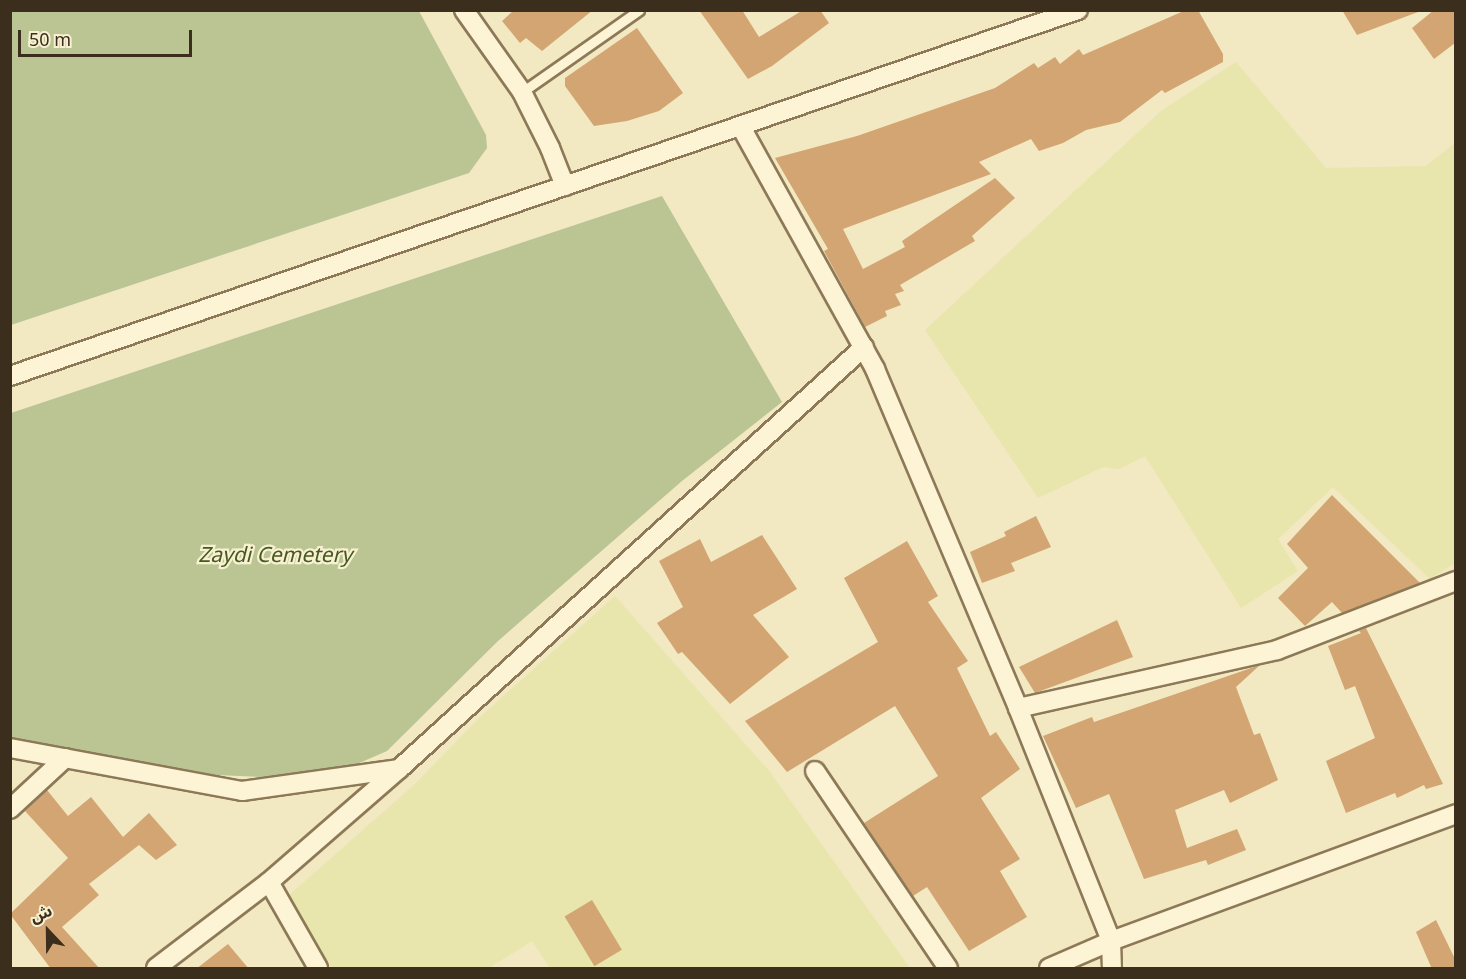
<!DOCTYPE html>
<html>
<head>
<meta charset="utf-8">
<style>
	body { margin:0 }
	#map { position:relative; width:1466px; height:979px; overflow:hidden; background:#f2e8c1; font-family:Georgia,"Noto Sans Arabic",serif }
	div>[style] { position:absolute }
	.farmland>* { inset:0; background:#e8e5ad }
	.cemetery>* { inset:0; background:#bac593 }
	.building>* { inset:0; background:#d3a573; transform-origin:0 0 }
	.roads { filter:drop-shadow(2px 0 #8d7957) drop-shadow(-2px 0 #8d7957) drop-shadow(0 2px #8d7957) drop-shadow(0 -2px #8d7957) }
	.lane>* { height:9px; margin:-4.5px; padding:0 4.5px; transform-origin:4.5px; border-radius:4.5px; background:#fcf4d5 }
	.street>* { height:18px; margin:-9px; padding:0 9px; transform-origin:9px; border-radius:9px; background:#fcf4d5 }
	span { translate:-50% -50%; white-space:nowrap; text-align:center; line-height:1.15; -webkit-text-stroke:4.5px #f8f1d1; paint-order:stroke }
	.park-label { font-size:21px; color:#455921; font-style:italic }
	.frame { position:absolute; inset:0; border:12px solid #3b2e1c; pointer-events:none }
	.north { position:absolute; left:18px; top:901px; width:60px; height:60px; -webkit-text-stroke:4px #f8f1d1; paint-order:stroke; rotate:338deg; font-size:16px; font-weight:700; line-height:24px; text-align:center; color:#3b2e1c }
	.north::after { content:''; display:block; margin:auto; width:21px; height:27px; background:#3b2e1c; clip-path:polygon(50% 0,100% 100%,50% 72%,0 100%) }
	.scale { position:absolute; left:18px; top:30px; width:174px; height:27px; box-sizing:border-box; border:3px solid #3b2e1c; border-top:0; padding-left:8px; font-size:18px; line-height:21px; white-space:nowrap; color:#3b2e1c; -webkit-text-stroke:4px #f8f1d1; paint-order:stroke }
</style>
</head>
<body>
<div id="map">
	<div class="farmland">
		<i style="clip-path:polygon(1236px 62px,1326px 168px,1426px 166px,1455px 143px,1455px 563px,1430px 579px,1333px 487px,1278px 539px,1298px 571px,1241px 608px,1145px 456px,1119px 469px,1103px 467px,1038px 498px,925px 330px,1161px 111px)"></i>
		<i style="clip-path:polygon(615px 596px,770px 772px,910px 968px,550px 968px,532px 941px,489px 968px,330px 968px,288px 896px,414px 785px,480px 717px)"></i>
	</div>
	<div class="cemetery">
		<i style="clip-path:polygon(10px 11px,419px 11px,486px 135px,487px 148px,469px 173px,11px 325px)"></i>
		<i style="clip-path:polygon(662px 196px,782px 402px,682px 481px,498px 641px,387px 751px,357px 764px,261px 777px,195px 774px,11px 739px,11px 413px)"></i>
	</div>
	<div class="building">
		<i style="clip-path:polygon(514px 10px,593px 10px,542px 51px,526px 38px,520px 43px,502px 21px)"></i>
		<i style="clip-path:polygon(699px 10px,742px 10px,759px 37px,803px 10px,820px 10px,829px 23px,772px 66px,748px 79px)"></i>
		<i style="clip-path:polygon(1186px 10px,1198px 10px,1223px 54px,1223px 62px,1165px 93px,1162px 90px,1120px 122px,1086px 130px,1063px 143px,1039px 151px,1031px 139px,979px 162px,991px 174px,843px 229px,863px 269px,905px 247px,902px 241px,995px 178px,1015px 198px,972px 236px,975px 241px,900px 285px,904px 291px,895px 294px,901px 305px,885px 311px,887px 316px,865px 327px,824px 251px,828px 249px,775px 158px,857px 136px,995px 88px,1034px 63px,1038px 68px,1055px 57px,1060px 64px,1079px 49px,1083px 55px)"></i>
		<i style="clip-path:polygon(1342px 10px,1418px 10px,1418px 12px,1357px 35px)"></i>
		<i style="clip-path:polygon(1434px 10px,1455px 10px,1455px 43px,1434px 59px,1412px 28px)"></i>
		<i style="clip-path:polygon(637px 28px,683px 93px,659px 111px,627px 121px,594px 126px,565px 86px,565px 78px)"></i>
		<i style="clip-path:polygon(1332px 495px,1420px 583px,1342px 613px,1332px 602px,1305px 626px,1278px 598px,1308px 568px,1287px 544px)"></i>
		<i style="clip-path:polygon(1036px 516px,1051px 547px,1011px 563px,1015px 571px,982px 583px,970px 552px,1006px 536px,1004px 532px)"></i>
		<i style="clip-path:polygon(762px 535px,797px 589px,753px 615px,789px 657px,730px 704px,682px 652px,678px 654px,657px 623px,683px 607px,659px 561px,700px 539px,711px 562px)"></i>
		<i style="clip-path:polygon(907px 541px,938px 596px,928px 602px,968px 661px,957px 668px,990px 736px,996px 732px,1020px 769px,981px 798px,1020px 859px,1000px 871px,1027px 917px,969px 951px,927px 887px,913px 896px,864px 823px,938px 776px,895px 706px,787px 772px,745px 721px,878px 642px,844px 578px)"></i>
		<i style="clip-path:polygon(1117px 620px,1133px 657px,1035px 693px,1019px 667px)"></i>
		<i style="clip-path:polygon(1366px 628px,1443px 784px,1426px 789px,1424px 785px,1397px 798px,1395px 793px,1346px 813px,1326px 761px,1375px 738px,1355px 686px,1345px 690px,1328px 646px,1361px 633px,1359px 631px)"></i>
		<i style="clip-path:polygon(1260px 665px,1236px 687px,1254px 735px,1260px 733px,1278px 780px,1230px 803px,1224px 790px,1175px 810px,1187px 848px,1237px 829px,1246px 850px,1208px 865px,1206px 860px,1144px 879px,1109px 794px,1076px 808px,1043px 736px,1092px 717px,1094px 722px)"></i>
		<i style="clip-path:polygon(47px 790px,68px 816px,91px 797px,123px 837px,149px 813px,177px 845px,156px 860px,139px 845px,89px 884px,99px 895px,62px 927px,100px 969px,51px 969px,10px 914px,68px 858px,25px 811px)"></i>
		<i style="left:592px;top:900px;width:58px;height:32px;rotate:59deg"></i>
		<i style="clip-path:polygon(1436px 920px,1455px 959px,1455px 969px,1432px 969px,1416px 932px)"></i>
		<i style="clip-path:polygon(228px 944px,249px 969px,196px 969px)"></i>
	</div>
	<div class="roads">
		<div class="lane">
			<i style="left:522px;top:92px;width:143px;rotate:-35deg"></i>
		</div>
		<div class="street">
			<i style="left:464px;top:10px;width:100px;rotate:54.7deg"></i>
			<i style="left:522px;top:92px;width:63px;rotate:63.4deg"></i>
			<i style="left:550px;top:148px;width:41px;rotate:68.5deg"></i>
			<i style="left:741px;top:127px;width:277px;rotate:61deg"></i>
			<i style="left:875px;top:369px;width:368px;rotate:67.1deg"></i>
			<i style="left:1018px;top:708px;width:251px;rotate:68.2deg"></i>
			<i style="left:1111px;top:941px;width:27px;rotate:88deg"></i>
			<i style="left:10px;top:376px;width:1129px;rotate:-18.92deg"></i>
			<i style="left:1018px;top:708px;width:265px;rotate:-12.6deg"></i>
			<i style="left:1277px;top:650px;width:192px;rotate:-21.1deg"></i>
			<i style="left:10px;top:748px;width:236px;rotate:10.5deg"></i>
			<i style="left:242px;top:791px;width:159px;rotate:-8deg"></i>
			<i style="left:815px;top:771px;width:238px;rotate:56deg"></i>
			<i style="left:10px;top:809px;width:75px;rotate:-42.8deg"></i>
			<i style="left:269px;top:882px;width:99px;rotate:60.3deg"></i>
			<i style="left:156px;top:968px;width:142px;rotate:-37.3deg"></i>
			<i style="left:269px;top:882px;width:172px;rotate:-41deg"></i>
			<i style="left:399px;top:769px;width:628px;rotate:-42.22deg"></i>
			<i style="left:1049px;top:968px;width:68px;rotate:-23.5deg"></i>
			<i style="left:1111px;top:941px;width:368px;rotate:-20.2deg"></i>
		</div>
	</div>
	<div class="park-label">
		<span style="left:275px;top:555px">Zaydi Cemetery</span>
	</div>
	<div class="frame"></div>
	<div class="north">ش</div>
	<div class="scale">50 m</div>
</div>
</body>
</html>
